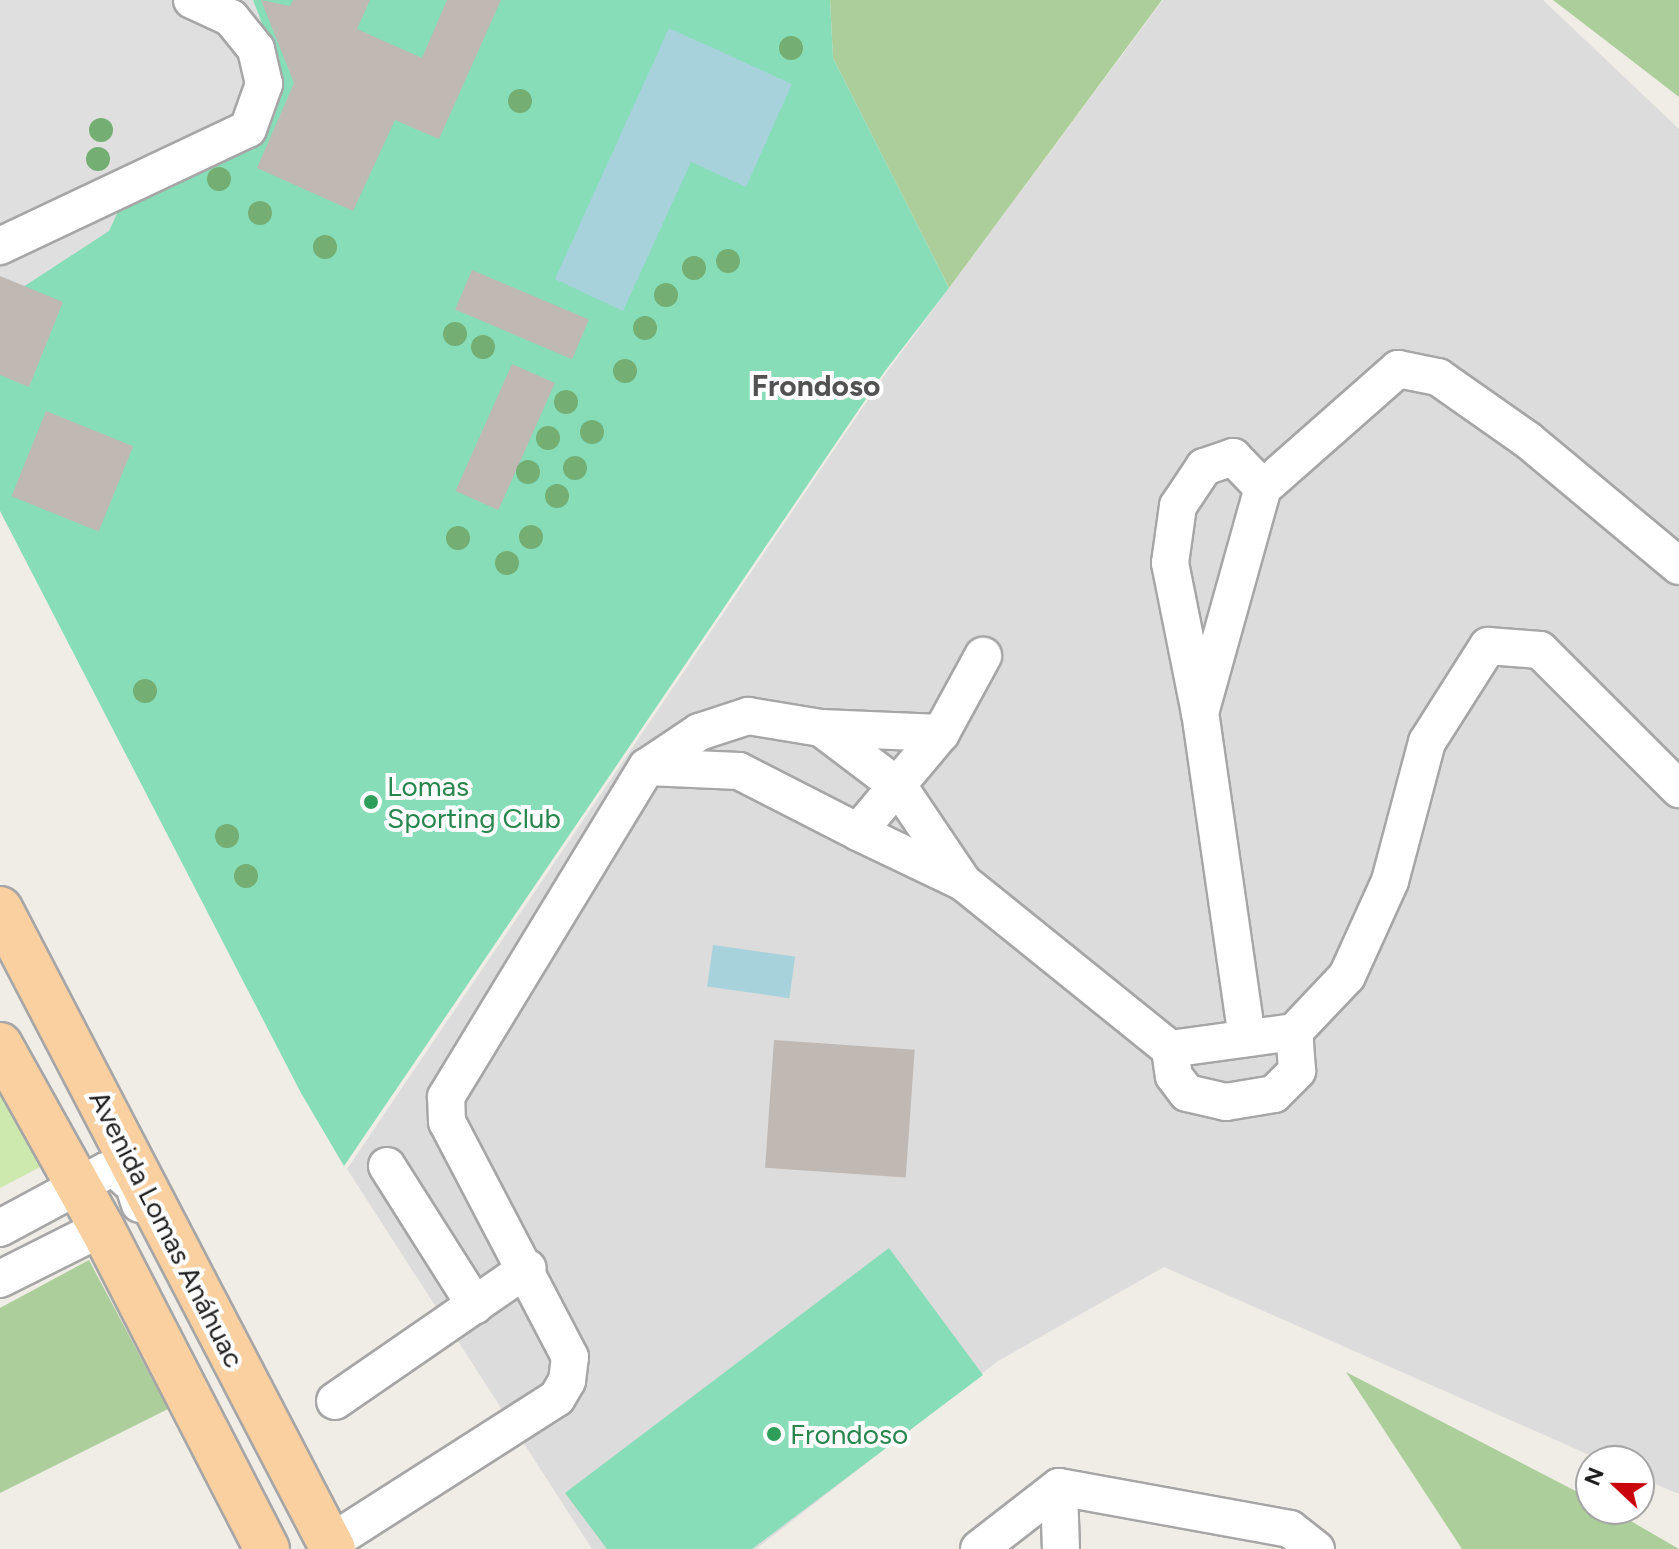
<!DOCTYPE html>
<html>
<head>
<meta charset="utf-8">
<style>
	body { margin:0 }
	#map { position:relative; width:1679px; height:1549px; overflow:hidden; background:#f0ece6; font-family:Figtree,sans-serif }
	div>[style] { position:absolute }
	.residential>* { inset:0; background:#dddcdc }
	.grass>* { inset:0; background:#cde9ad }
	.forest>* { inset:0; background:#acce9b }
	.pitch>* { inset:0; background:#86ddb8 }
	.parking>* { inset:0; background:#dfdfdf }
	.water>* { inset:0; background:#a7d2dc; transform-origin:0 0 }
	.building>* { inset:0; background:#c0b8b2; transform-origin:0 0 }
	.roads { filter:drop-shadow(2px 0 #a6a6a6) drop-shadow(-2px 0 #a6a6a6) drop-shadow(0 2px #a6a6a6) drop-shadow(0 -2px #a6a6a6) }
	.minor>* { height:36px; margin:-18px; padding:0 18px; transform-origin:18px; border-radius:18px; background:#fff }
	.major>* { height:44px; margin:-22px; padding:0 22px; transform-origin:22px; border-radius:22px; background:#fad0a1 }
	.trees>* { width:24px; height:24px; margin:-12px; border-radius:50%; background:#74ae72 }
	.dots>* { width:22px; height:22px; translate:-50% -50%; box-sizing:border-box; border:4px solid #fff; border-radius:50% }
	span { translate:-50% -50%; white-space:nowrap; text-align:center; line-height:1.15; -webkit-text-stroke:8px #fff; paint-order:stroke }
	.leisure-label { font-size:28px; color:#27864d }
	.left { translate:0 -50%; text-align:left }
	.street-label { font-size:28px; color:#1f1f1f }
	.neighbourhood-label { font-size:30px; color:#525252; font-weight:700 }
	.north { position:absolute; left:1575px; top:1445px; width:80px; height:80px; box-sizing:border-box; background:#fff; border:2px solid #a5a5a5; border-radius:50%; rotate:292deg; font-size:22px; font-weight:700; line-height:32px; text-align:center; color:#1f1f1f }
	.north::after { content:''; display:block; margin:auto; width:28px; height:36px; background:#ca040d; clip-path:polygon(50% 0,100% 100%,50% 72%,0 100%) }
</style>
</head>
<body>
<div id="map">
	<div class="residential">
		<i style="clip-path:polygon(1163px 0,1543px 0,1679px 129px,1679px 1494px,1639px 1477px,1639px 1461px,1603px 1461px,1164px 1267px,998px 1361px,756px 1549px,592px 1549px,347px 1169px,886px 373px)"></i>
	</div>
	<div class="grass">
		<i style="clip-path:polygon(0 1082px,46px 1164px,0 1188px)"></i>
	</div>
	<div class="forest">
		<i style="clip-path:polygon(830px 0,1162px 0,949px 288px,833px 58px)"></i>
		<i style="clip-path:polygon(1553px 0,1679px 0,1679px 97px,1648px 73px)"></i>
		<i style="clip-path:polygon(89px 1260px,168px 1409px,0 1493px,0 1308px)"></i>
		<i style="clip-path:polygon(1346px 1372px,1591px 1499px,1591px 1509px,1610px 1509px,1679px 1549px,1462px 1549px)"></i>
	</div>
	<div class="pitch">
		<i style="clip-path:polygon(0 0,830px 0,833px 58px,949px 288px,885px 371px,344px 1166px,301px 1093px,0 511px)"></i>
		<i style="clip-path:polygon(889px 1248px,983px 1375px,752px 1549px,607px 1549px,565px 1493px)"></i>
	</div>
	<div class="parking">
		<i style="clip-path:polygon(0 0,253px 0,272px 49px,270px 104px,127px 192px,109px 231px,0 302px)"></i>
	</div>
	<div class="water">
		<i style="clip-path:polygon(669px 28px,792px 84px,746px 187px,691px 162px,623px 311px,555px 279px)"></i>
		<i style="left:713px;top:945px;width:83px;height:42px;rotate:8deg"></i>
	</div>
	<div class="building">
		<i style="clip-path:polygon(261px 0,290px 6px,293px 0,370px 0,357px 29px,422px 58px,447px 0,501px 0,439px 139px,395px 120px,353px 211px,257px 168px,294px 83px)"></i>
		<i style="left:472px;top:270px;width:127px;height:43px;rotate:23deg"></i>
		<i style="clip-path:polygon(0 276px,63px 302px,29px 387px,0 375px)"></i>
		<i style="left:512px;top:364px;width:47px;height:139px;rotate:24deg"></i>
		<i style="left:46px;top:411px;width:94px;height:92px;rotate:22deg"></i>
		<i style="left:774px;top:1040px;width:141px;height:128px;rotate:4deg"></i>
	</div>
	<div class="roads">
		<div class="minor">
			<i style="left:0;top:246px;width:274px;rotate:-25.3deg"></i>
			<i style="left:248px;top:129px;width:48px;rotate:-70.4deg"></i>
			<i style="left:264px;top:84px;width:36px;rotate:-103deg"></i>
			<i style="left:256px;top:49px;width:40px;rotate:-129deg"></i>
			<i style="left:231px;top:18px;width:43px;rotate:-155.2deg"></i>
			<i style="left:1200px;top:713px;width:234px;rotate:-74.4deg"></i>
			<i style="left:1263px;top:488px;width:180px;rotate:-41.4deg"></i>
			<i style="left:1398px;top:369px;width:41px;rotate:11.3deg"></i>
			<i style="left:1438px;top:377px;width:111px;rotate:35.1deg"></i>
			<i style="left:1529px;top:441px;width:195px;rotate:39.8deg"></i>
			<i style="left:821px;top:728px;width:120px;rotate:2.4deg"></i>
			<i style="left:647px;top:767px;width:92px;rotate:2.5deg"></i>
			<i style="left:739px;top:771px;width:134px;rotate:27.1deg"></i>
			<i style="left:858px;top:832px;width:129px;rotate:-50deg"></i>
			<i style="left:941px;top:733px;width:88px;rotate:-61.4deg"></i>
			<i style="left:858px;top:832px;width:116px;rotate:25.5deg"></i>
			<i style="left:963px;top:882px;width:266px;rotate:38.9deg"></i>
			<i style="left:1170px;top:1049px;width:125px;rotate:-7.8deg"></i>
			<i style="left:1294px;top:1032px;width:77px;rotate:-46.6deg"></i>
			<i style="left:1347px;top:976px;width:104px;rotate:-65.6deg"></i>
			<i style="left:1390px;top:881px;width:144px;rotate:-75.1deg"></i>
			<i style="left:1427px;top:742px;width:114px;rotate:-57.6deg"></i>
			<i style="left:1488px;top:646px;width:52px;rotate:4.4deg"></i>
			<i style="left:1540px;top:650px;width:197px;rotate:45deg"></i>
			<i style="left:1247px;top:1038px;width:328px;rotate:-98.2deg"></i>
			<i style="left:1200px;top:713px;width:153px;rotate:-101.3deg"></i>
			<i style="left:1170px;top:563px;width:58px;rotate:-82deg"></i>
			<i style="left:1178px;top:506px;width:47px;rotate:-56.3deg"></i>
			<i style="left:1204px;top:467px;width:31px;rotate:-19deg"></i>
			<i style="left:1233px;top:457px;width:43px;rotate:45.9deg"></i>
			<i style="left:1170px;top:1049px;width:27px;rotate:82deg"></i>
			<i style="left:1174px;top:1076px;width:21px;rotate:53deg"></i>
			<i style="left:1187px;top:1093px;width:40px;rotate:13deg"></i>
			<i style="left:1226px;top:1102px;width:49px;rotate:-9.5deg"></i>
			<i style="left:1274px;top:1094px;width:33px;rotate:-45deg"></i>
			<i style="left:1297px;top:1071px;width:39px;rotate:-94deg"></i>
			<i style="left:387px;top:1166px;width:165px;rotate:57.7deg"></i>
			<i style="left:0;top:1228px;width:120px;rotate:-28.3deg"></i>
			<i style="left:106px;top:1171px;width:12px"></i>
			<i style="left:118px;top:1171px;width:22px;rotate:43deg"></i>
			<i style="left:134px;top:1186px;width:19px;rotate:72deg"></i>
			<i style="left:0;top:1279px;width:114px;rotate:-26.6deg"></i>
			<i style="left:335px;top:1401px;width:234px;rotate:-34.6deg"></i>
			<i style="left:1059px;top:1487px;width:62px;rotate:88.2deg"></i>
			<i style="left:330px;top:1543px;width:269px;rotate:-32.6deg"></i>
			<i style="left:557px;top:1398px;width:20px;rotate:-60deg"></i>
			<i style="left:567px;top:1381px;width:24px;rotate:-83deg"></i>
			<i style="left:570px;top:1357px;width:265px;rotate:-117.6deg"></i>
			<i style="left:447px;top:1122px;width:25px;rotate:-92deg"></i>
			<i style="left:446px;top:1097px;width:386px;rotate:-58.7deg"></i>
			<i style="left:647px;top:767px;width:63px;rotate:-33.9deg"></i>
			<i style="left:699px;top:732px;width:52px;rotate:-18.1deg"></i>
			<i style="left:748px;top:716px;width:74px;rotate:9.3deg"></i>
			<i style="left:821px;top:728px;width:98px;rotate:37.1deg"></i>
			<i style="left:899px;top:787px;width:115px;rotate:56deg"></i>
			<i style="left:979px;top:1549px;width:101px;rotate:-37.8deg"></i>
			<i style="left:1059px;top:1487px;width:235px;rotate:10.3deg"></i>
			<i style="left:1290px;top:1529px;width:33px;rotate:38deg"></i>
		</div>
		<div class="major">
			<i style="left:0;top:909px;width:721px;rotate:62.51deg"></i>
			<i style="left:0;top:1045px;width:210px;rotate:60.9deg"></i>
			<i style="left:102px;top:1228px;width:361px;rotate:62.8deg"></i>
		</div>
	</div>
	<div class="trees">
		<i style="left:791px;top:48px"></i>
		<i style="left:520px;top:101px"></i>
		<i style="left:101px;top:130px"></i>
		<i style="left:98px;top:159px"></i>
		<i style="left:219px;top:179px"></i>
		<i style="left:260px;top:213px"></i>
		<i style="left:325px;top:247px"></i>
		<i style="left:728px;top:261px"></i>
		<i style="left:694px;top:268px"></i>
		<i style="left:666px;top:295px"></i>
		<i style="left:645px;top:328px"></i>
		<i style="left:455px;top:334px"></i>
		<i style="left:483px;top:347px"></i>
		<i style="left:625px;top:371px"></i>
		<i style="left:566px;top:402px"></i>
		<i style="left:592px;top:432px"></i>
		<i style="left:548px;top:438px"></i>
		<i style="left:575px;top:468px"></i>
		<i style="left:528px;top:472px"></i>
		<i style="left:557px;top:496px"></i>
		<i style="left:531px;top:537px"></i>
		<i style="left:458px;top:538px"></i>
		<i style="left:507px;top:563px"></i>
		<i style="left:145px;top:691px"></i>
		<i style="left:227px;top:836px"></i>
		<i style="left:246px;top:876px"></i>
	</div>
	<div class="dots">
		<i style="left:371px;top:802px;background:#2e9e5b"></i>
		<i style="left:774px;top:1434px;background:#2e9e5b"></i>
	</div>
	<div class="leisure-label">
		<span class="left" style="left:387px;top:802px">Lomas<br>Sporting Club</span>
		<span class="left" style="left:790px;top:1434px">Frondoso</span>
	</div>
	<div class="street-label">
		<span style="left:167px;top:1229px;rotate:63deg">Avenida Lomas Anáhuac</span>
	</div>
	<div class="neighbourhood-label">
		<span style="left:816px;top:386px">Frondoso</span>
	</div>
	<div class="north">N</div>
</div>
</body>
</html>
